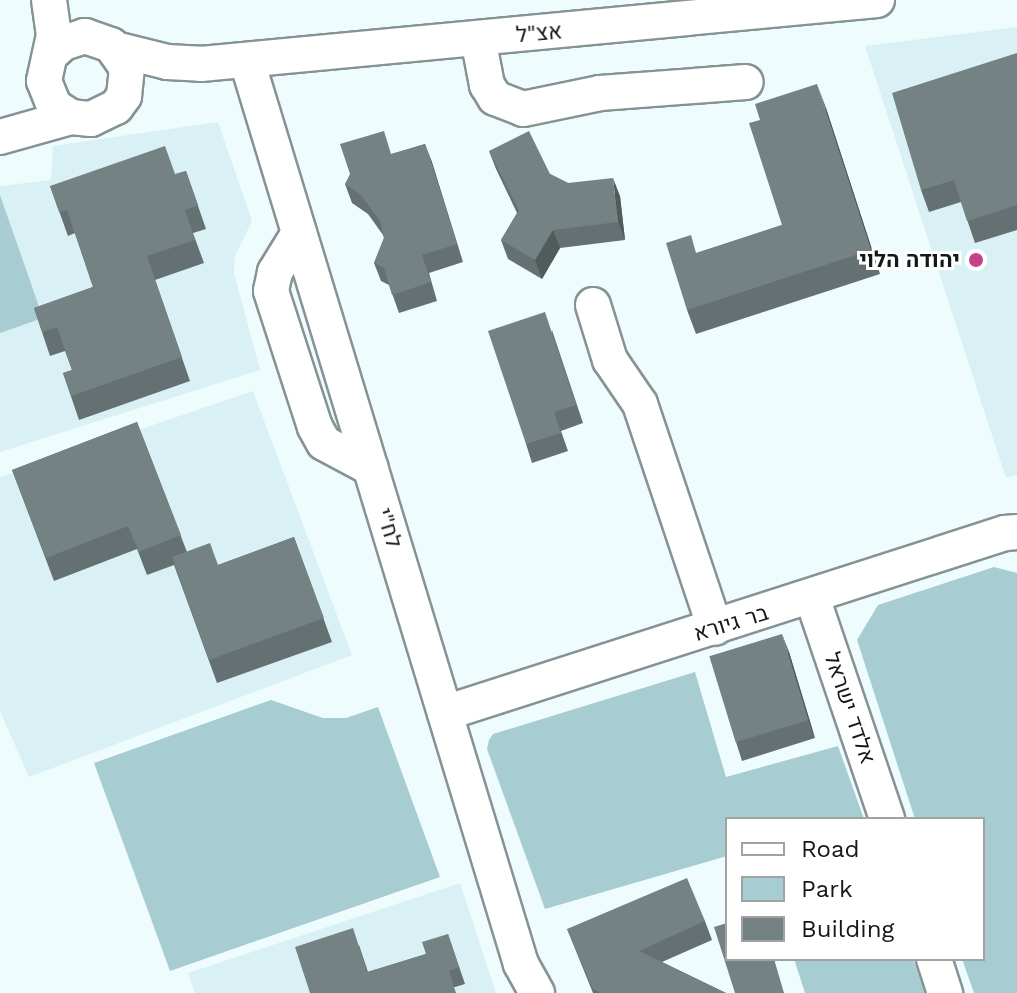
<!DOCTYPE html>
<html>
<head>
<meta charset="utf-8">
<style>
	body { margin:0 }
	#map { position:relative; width:1017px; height:993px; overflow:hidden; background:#eefcfe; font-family:"Work Sans",Heebo,sans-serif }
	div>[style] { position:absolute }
	.built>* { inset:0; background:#d9f1f4 }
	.green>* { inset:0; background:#a7cdd3 }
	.roads { filter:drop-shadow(2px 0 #869395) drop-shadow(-2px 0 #869395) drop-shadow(0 2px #869395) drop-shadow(0 -2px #869395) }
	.minor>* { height:34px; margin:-17px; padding:0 17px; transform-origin:17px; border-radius:17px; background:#fff }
	.wall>* { inset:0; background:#657072 }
	.shaded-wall>* { inset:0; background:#525b5c; transform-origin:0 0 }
	.building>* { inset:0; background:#758284; transform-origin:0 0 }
	.dots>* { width:22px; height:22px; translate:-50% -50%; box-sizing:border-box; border:4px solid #fff; border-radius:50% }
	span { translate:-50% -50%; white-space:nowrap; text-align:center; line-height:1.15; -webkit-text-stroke:6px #fff; paint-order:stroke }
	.street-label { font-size:22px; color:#131819 }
	.poi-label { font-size:22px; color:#131819; font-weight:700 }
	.right { translate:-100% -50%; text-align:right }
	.legend { position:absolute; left:725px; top:817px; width:260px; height:144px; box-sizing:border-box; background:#fff; border:2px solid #a1a3a3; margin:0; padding:10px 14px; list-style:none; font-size:24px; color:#131819 }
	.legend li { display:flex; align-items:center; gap:16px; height:40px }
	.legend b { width:40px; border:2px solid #a1a3a3 }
</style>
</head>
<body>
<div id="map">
	<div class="built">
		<i style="clip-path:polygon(1017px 27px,1017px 475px,1006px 478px,865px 46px)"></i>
		<i style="clip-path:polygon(218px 122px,252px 221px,235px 256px,234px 273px,260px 370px,0 452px,0 186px,51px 180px,53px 146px)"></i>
		<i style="clip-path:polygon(253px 391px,352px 655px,29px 777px,0 711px,0 477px)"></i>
		<i style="clip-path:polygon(460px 883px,496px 993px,195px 993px,188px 973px)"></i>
	</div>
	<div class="green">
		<i style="clip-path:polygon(0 195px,43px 318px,0 333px)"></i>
		<i style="clip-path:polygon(994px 567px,1017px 573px,1017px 993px,974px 993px,962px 959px,983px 959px,983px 819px,915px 819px,857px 640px,878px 605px)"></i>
		<i style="clip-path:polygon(695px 672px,726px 777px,838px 746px,864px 819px,727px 819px,727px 856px,545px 909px,487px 749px,489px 740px,493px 734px)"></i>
		<i style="clip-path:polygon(271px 700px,323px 718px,346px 718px,378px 707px,440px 877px,170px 971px,94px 763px)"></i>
		<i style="clip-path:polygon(794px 959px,913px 959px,925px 993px,805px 993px)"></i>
	</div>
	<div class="roads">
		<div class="minor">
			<i style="left:49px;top:0;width:35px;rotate:82deg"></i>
			<i style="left:54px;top:35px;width:47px;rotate:102.3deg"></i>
			<i style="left:44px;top:81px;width:27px;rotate:68deg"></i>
			<i style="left:54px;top:106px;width:20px;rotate:33deg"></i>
			<i style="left:71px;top:117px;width:20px;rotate:6deg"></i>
			<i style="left:91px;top:119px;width:28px;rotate:-26deg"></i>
			<i style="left:116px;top:107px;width:14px;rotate:-54deg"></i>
			<i style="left:124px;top:96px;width:28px;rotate:-84deg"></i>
			<i style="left:127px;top:68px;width:28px;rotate:-125deg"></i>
			<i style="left:111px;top:45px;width:28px;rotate:-161deg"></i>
			<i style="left:85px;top:36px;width:23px;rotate:162deg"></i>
			<i style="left:63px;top:43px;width:18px;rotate:137deg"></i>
			<i style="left:478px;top:38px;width:48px;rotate:79.2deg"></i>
			<i style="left:487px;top:85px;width:15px;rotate:58deg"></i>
			<i style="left:495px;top:98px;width:30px;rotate:21deg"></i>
			<i style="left:523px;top:109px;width:79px;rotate:-11.7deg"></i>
			<i style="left:600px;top:93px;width:146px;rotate:-4.3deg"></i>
			<i style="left:115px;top:49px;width:54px;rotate:14deg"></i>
			<i style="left:167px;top:62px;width:34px;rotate:3deg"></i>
			<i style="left:201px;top:64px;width:679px;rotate:-5.41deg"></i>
			<i style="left:247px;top:61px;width:944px;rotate:73.12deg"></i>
			<i style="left:521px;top:964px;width:33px;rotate:61deg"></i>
			<i style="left:0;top:137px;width:74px;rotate:-15.7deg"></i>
			<i style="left:299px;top:233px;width:46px;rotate:121.6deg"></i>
			<i style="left:275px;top:272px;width:19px;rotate:102deg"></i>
			<i style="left:271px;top:291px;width:143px;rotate:72.1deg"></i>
			<i style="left:315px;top:427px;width:18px;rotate:61deg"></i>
			<i style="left:324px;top:443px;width:53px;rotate:28deg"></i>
			<i style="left:593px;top:305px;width:58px;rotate:72.8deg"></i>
			<i style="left:610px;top:360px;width:53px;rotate:55.7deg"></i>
			<i style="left:640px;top:404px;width:236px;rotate:71.5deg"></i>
			<i style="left:812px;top:597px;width:234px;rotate:71.3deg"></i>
			<i style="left:445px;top:713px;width:588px;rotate:-17.82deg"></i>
			<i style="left:1005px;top:533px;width:12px;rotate:-5deg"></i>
			<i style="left:934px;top:959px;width:36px;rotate:72deg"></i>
		</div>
	</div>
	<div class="wall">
		<i style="clip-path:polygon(1017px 53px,1017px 230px,975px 243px,961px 202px,929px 212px,921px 190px)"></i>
		<i style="clip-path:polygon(826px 108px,880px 274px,696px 334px,687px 310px,697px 253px,782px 225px)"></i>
		<i style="clip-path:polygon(425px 144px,463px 262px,429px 273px,437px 301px,399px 313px,389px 285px,381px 281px,374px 263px,384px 238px,383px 235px,368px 214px,352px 203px,345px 184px,392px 154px)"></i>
		<i style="clip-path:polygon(489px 151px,550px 174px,568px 183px,620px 196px,625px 240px,560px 248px,542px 279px,508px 259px,501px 240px,517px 213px,496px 169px)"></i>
		<i style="clip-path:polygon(186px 171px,206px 229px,193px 233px,204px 263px,155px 280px,190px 381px,79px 420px,63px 373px,72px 370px,65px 351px,50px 356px,34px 308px,93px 287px,75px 233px,68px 236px,50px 186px,176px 174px)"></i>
		<i style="clip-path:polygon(552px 330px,583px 423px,561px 431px,568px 451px,532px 463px,526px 444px)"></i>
		<i style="clip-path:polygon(137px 422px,187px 552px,218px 565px,294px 537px,332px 642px,217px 683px,174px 565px,147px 575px,137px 549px,54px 581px,12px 470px)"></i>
		<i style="clip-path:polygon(789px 652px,815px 738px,742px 761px,736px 742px)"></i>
		<i style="clip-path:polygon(705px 921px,712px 940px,662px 962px,726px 993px,593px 993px,567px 929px)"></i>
		<i style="clip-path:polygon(448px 934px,465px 984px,455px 987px,310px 993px,359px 945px,368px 972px,426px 954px)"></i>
	</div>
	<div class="shaded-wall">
		<i style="clip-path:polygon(817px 84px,826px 108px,880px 274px,871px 250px)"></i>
		<i style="clip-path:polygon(425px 144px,432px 162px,463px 262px,457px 244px)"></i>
		<i style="clip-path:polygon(613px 178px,620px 196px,625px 240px,618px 222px)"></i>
		<i style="clip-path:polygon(553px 230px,560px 248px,542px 279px,535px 260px)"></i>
		<i style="clip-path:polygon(782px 634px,789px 652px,815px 738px,808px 720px)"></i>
		<i style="left:774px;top:959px;width:1px;height:35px"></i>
	</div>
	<div class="building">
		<i style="clip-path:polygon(1017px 53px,1017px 205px,967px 221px,954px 180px,921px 190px,892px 93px)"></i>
		<i style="clip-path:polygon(817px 84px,871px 250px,687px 310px,666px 243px,691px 235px,696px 253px,782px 225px,749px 123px,760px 120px,755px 104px)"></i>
		<i style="clip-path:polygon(384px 131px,391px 154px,425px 144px,457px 244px,422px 255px,431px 282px,392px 295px,384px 268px,374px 263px,384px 238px,380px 221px,361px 195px,345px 184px,350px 174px,340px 144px)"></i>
		<i style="clip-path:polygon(529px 131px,550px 174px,568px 183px,613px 178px,618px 222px,553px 230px,535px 260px,501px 240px,519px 210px,489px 151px)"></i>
		<i style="clip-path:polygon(165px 146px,175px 174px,186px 171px,198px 205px,185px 210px,195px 240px,147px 256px,182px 357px,71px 396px,63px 373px,72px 370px,57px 327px,42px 332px,34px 308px,93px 287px,67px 210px,59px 212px,50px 186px)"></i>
		<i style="clip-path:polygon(545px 312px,576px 405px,554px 412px,561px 433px,526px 444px,488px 331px)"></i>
		<i style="clip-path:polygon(137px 422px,181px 535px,139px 552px,128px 526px,46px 558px,12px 470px)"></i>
		<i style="clip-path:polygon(294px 537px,324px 618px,209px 660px,172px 557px,210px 543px,218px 565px)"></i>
		<i style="left:782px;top:634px;width:90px;height:76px;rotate:73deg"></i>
		<i style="clip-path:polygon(687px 878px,705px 921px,639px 951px,726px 993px,601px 993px,593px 989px,567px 929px)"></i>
		<i style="clip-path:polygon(727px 923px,727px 959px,774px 959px,784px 993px,735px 993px,714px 927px)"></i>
		<i style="clip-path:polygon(353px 928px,367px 972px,426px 954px,422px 942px,448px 934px,459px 967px,449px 971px,456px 993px,310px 993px,295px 947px)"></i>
	</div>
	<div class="dots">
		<i style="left:976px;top:260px;background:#c54084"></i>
	</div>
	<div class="street-label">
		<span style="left:539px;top:33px;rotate:-5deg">אצ"ל</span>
		<span style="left:389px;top:528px;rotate:73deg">לח"י</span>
		<span style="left:731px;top:623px;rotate:-17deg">בר גיורא</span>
		<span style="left:850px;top:708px;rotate:71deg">אלדד ישראל</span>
	</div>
	<div class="poi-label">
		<span class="right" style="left:960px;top:260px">יהודה הלוי</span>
	</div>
	<ul class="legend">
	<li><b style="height:10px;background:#fff"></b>Road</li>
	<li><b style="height:22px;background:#a7cdd3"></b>Park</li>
	<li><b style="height:22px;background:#758284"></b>Building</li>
	</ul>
</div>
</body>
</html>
